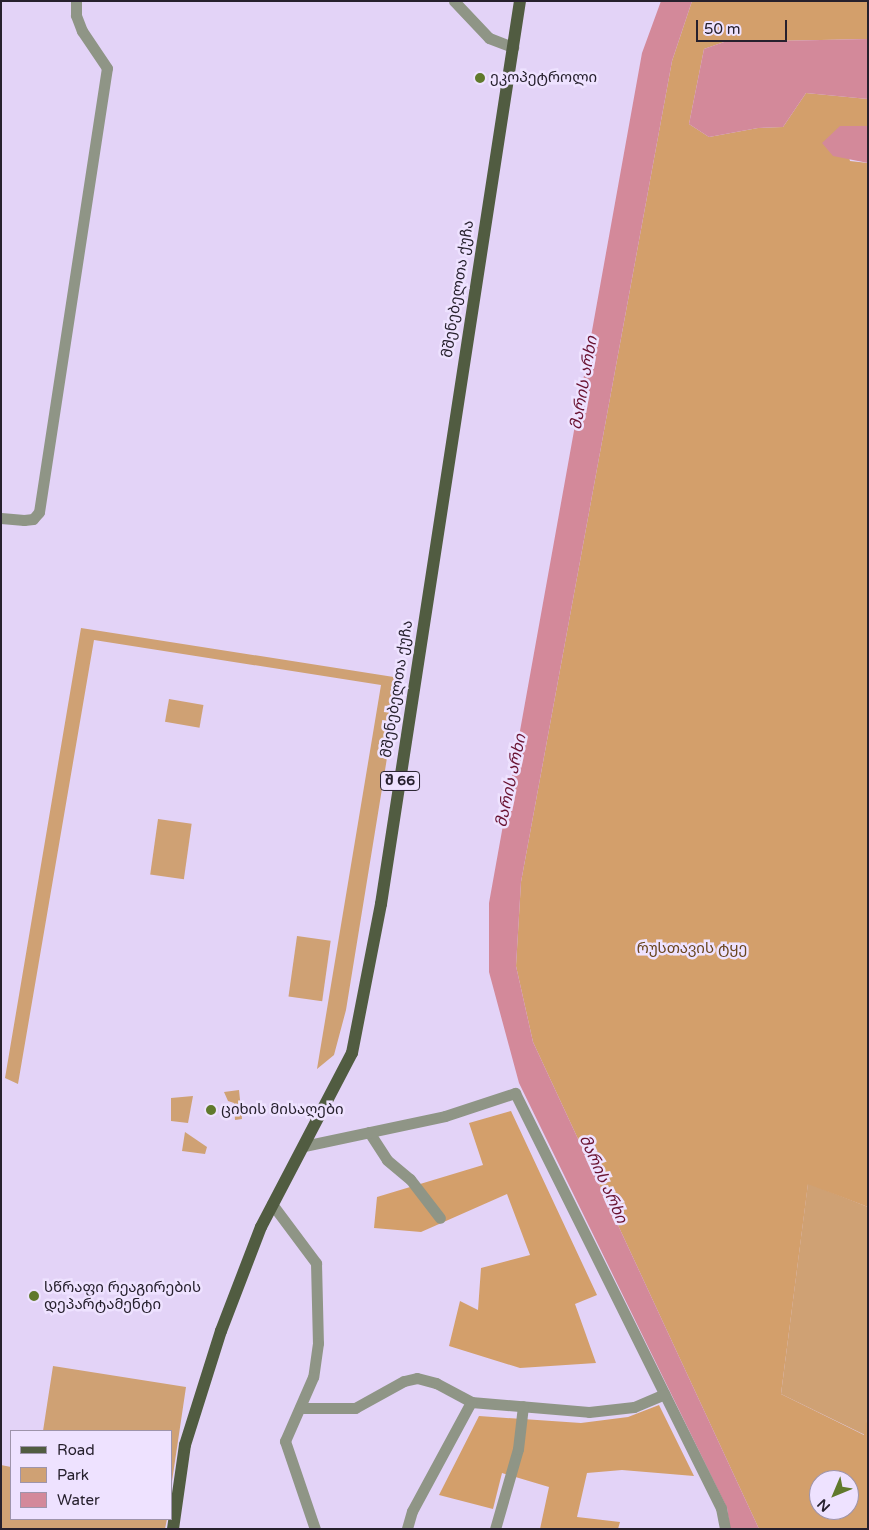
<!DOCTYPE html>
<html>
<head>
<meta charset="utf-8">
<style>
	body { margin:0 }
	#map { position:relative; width:869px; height:1530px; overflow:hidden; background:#e3d3f7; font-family:"Varela Round","Noto Sans Georgian",sans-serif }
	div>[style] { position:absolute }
	.green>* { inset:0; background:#cfa174; transform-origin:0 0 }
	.forest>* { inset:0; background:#d39f6b }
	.water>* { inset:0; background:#d3899a }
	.street>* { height:11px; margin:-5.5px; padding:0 5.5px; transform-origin:5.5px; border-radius:5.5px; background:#8f9586 }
	.primary>* { height:12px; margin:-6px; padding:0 6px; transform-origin:6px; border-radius:6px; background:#515c41 }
	.dots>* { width:14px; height:14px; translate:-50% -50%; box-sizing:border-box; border:2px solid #eee2ff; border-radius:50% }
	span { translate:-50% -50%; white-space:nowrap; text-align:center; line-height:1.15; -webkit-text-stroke:5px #eee2ff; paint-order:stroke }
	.shield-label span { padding:1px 4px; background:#eee2ff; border:1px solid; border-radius:4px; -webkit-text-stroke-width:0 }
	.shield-label { font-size:14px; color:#26202d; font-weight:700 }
	.poi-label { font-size:15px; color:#26202d }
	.left { translate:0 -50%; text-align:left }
	.street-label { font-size:15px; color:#26202d }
	.park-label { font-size:15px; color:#69451e }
	.water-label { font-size:16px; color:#691231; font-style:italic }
	.frame { position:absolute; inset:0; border:2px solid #26202d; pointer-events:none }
	.legend { position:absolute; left:10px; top:1430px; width:162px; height:90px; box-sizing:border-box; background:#eee2ff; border:1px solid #9e94ab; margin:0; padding:6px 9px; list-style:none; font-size:15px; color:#26202d }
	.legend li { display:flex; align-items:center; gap:10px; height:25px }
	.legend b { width:25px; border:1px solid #9e94ab }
	.north { position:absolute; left:809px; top:1470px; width:50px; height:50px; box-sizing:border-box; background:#eee2ff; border:1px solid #9e94ab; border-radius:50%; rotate:225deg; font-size:14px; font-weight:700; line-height:20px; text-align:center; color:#26202d }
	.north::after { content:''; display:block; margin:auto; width:18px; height:22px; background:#60792c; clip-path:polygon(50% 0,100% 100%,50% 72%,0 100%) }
	.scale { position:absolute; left:696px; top:20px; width:91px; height:22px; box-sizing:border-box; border:2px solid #26202d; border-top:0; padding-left:6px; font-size:15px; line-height:18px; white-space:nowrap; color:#26202d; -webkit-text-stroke:4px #eee2ff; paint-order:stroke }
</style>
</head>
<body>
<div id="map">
	<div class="green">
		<i style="clip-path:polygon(81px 628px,400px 678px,346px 1010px,334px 1055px,317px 1069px,381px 685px,94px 640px,18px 1084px,5px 1078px)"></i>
		<i style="left:169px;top:699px;width:35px;height:23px;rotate:10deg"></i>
		<i style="left:158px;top:819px;width:34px;height:56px;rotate:8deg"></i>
		<i style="left:297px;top:936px;width:34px;height:61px;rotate:8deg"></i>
		<i style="clip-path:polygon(239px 1090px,242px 1119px,235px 1120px,234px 1103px,228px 1101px,224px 1092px)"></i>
		<i style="clip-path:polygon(193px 1096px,188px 1123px,171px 1121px,171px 1098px)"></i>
		<i style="clip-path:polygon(185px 1132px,207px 1147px,205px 1154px,182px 1151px)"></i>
		<i style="clip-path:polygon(808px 1183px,868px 1207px,868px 1411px,865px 1435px,781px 1394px)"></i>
		<i style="clip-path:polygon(53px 1366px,186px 1387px,171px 1488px,171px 1431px,43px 1431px)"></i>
		<i style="clip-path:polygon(1px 1465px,11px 1467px,11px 1519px,167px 1519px,165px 1529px,1px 1529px)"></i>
	</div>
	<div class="forest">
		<i style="clip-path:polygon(evenodd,692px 1px,868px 1px,868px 39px,724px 42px,704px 49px,689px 124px,709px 137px,758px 128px,783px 127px,806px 93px,868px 99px,868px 126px,840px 126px,850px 161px,868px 163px,868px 1207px,808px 1184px,781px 1394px,864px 1435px,868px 1411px,868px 1529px,759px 1529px,533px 1042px,516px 966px,521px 882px,672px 61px,692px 1px,819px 1480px,849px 1480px,849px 1510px,819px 1510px,819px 1480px)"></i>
		<i style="clip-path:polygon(511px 1111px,597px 1295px,575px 1304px,596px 1363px,520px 1368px,449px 1346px,460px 1301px,478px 1310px,481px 1268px,530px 1255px,507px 1194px,421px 1232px,374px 1228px,377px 1197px,483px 1165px,469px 1123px)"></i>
		<i style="clip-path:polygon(659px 1405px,694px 1476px,622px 1470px,587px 1473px,577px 1517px,620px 1522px,618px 1529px,540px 1529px,549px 1487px,502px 1473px,493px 1509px,439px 1495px,479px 1416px,581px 1423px,628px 1417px)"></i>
	</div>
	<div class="water">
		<i style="clip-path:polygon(661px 1px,692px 1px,672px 61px,521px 882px,516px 966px,533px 1042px,759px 1529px,730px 1529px,727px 1508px,519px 1083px,489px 972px,489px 903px,642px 53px)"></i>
		<i style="clip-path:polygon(868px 39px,868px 99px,806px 93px,783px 127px,758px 128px,709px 137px,689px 124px,704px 49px,724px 42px)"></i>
		<i style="clip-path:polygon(840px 126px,868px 126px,868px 163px,833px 156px,822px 143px)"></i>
	</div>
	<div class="street">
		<i style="left:454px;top:1px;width:51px;rotate:46.6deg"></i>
		<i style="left:489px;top:38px;width:26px;rotate:21deg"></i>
		<i style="left:1px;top:518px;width:23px;rotate:5deg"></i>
		<i style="left:24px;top:520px;width:9px;rotate:-6deg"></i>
		<i style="left:33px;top:519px;width:9px;rotate:-49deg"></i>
		<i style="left:39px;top:512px;width:449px;rotate:-81.3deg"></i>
		<i style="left:107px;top:68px;width:45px;rotate:-124deg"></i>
		<i style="left:82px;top:31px;width:17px;rotate:-111deg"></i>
		<i style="left:76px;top:15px;width:14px;rotate:-90deg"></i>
		<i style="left:369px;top:1132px;width:33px;rotate:57deg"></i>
		<i style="left:387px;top:1160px;width:30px;rotate:40deg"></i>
		<i style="left:410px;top:1179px;width:49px;rotate:52.4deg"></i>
		<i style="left:304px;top:1146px;width:144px;rotate:-12deg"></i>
		<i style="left:445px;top:1116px;width:74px;rotate:-18.2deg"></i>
		<i style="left:515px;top:1093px;width:463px;rotate:63.6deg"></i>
		<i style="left:721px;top:1508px;width:21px;rotate:79deg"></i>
		<i style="left:272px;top:1204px;width:74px;rotate:53.3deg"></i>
		<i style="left:316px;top:1263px;width:80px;rotate:88.6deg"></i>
		<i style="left:318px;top:1343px;width:34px;rotate:98deg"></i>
		<i style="left:313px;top:1377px;width:70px;rotate:113.6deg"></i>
		<i style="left:285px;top:1441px;width:93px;rotate:71.2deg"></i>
		<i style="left:471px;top:1402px;width:118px;rotate:4.8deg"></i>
		<i style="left:589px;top:1412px;width:45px;rotate:-6.3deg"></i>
		<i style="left:634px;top:1407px;width:33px;rotate:-23deg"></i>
		<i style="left:300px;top:1408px;width:55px"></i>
		<i style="left:355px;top:1408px;width:56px;rotate:-28.9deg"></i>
		<i style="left:404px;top:1381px;width:13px;rotate:-13deg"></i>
		<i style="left:417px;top:1378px;width:20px;rotate:15deg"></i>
		<i style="left:436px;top:1383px;width:40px;rotate:28deg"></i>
		<i style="left:471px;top:1402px;width:124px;rotate:118.4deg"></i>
		<i style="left:412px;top:1511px;width:19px;rotate:106deg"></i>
		<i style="left:495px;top:1529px;width:83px;rotate:-74deg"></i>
		<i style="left:518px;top:1449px;width:43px;rotate:-83.4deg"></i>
	</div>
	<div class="primary">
		<i style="left:173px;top:1529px;width:85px;rotate:-81.9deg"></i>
		<i style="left:185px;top:1445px;width:120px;rotate:-72.5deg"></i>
		<i style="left:221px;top:1331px;width:111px;rotate:-69deg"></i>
		<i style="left:261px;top:1227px;width:196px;rotate:-62.4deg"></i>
		<i style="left:352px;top:1053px;width:152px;rotate:-79deg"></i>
		<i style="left:381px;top:904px;width:914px;rotate:-81.25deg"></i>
	</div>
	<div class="dots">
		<i style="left:480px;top:78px;background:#60792c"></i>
		<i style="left:211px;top:1110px;background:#60792c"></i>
		<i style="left:34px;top:1296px;background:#60792c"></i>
	</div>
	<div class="shield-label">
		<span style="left:400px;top:781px">შ 66</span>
	</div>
	<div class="poi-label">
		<span class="left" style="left:490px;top:78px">ეკოპეტროლი</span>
		<span class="left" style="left:221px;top:1110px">ციხის მისაღები</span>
		<span class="left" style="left:44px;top:1296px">სწრაფი რეაგირების<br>დეპარტამენტი</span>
	</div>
	<div class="street-label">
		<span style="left:458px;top:289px;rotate:-81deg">მშენებელთა ქუჩა</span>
		<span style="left:397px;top:689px;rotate:-81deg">მშენებელთა ქუჩა</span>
	</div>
	<div class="park-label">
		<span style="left:692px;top:949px">რუსთავის ტყე</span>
	</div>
	<div class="water-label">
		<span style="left:584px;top:383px;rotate:-80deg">მარის არხი</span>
		<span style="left:511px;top:781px;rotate:-78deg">მარის არხი</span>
		<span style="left:603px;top:1179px;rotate:66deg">მარის არხი</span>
	</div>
	<div class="frame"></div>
	<ul class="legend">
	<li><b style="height:6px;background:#515c41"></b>Road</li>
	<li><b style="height:14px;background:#cfa174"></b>Park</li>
	<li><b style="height:14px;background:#d3899a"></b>Water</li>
	</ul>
	<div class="north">N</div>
	<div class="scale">50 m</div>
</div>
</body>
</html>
